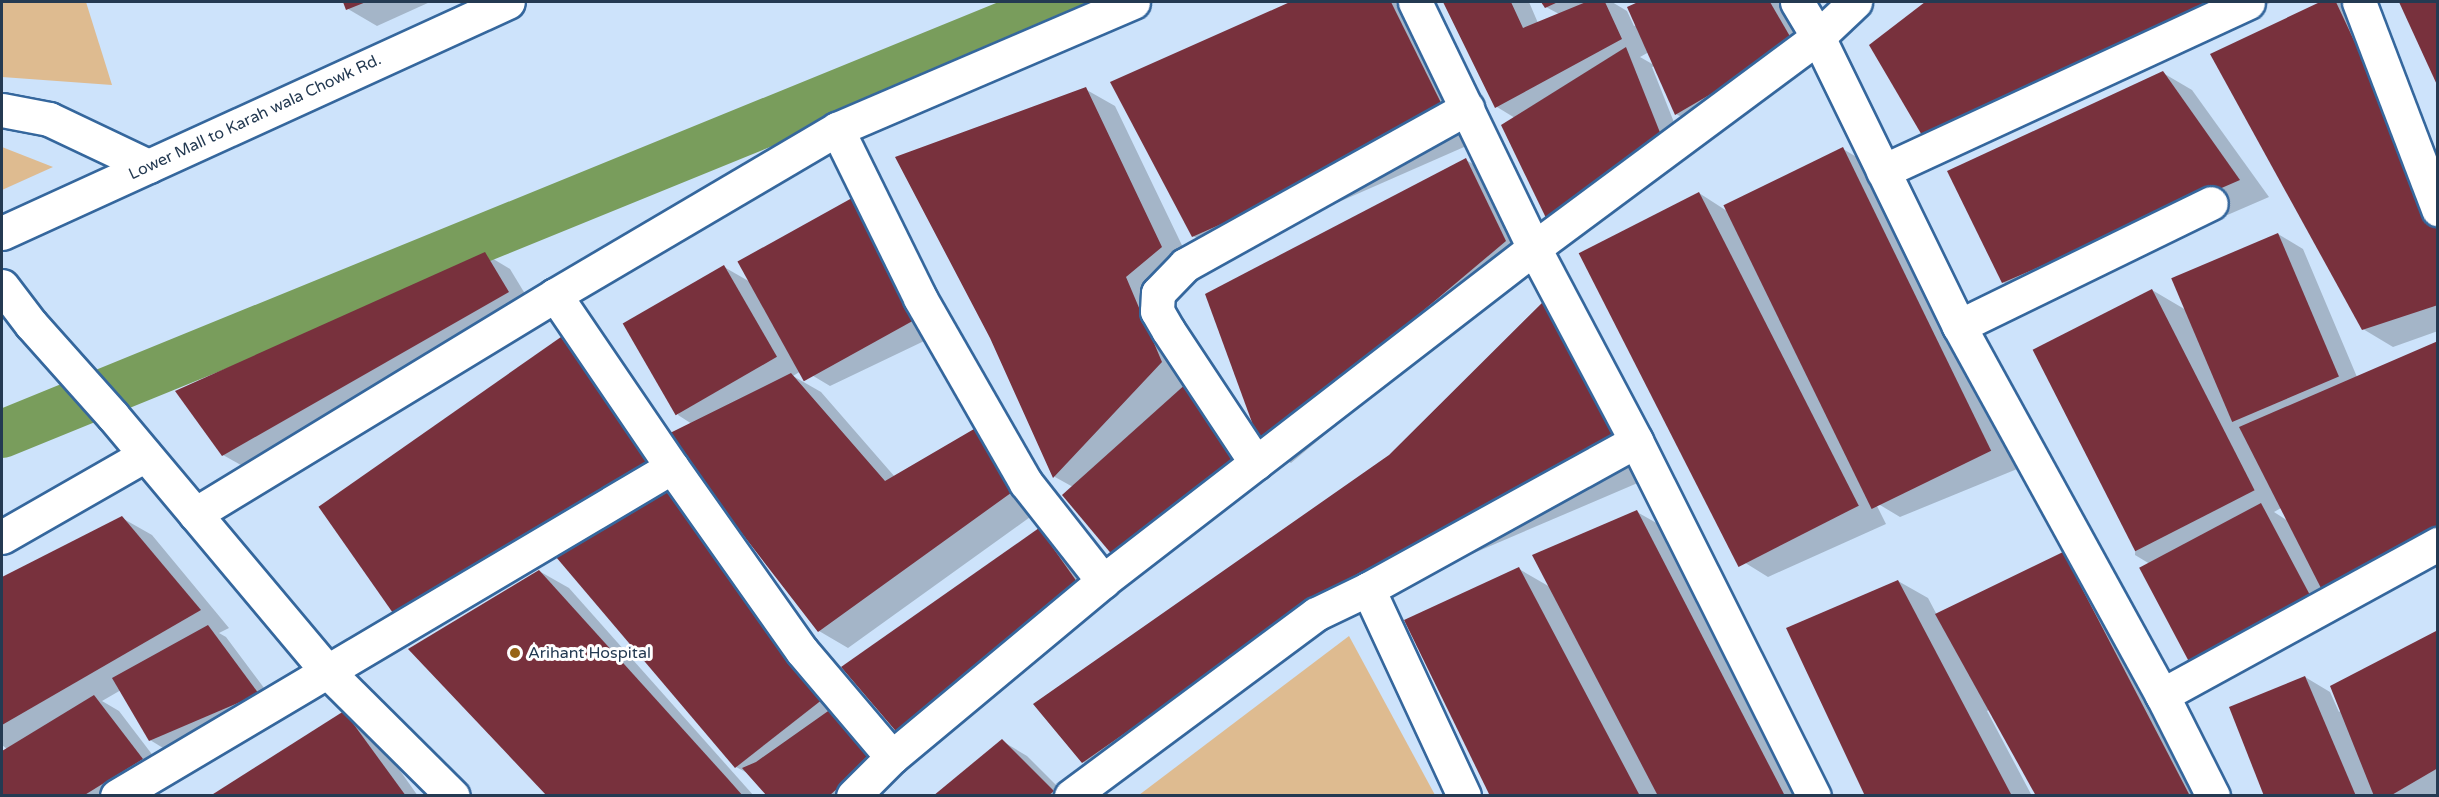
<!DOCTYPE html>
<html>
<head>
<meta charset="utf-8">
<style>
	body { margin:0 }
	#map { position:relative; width:2439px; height:797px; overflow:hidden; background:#cde3fb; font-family:"Varela Round",sans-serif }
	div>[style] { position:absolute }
	.green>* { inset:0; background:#debb90 }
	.shadow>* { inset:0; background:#0003 }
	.canal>* { height:48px; margin:-24px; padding:0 24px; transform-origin:24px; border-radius:24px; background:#799d5c }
	.building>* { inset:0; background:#78313d; transform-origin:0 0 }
	.roads { filter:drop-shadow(2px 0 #35679d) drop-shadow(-2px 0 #35679d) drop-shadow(0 2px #35679d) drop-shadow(0 -2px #35679d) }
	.minor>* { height:33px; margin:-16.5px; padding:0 16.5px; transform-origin:16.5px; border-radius:16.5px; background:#fff }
	.tertiary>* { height:33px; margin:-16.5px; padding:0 16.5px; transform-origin:16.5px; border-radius:16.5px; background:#fff }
	.dots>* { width:16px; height:16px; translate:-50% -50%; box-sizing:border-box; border:3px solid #fff; border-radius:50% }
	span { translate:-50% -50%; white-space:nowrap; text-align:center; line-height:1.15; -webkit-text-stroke:6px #fff; paint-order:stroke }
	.street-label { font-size:16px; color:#243a52 }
	.poi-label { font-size:16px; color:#243a52 }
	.left { translate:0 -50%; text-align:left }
	.frame { position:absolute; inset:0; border:3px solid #243a52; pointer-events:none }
</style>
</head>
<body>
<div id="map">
	<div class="green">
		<i style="clip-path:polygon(2px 2px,86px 2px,112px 85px,2px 77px)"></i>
		<i style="clip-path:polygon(2px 147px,53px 167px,2px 190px)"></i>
		<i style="clip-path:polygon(1349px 636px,1435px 795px,1139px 795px)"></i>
	</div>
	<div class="shadow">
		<i style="clip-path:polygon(344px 2px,430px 2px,377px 26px,348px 9px)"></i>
		<i style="clip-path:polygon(1293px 2px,1411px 2px,1480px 140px,1223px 253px,1193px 236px,1112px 83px)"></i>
		<i style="clip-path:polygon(evenodd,1444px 2px,1529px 2px,1538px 23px,1559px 14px,1546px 7px,1543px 2px,1612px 2px,1627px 11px,1634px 26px,1637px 25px,1629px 7px,1641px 2px,1786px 2px,1819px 59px,1701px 128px,1676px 114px,1655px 66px,1652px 67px,1685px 150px,1515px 118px,1497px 107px,1444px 2px,1649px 52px,1654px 65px,1640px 57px,1649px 52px)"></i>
		<i style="clip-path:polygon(1927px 2px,2272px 2px,2170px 48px,1871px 45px)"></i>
		<i style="clip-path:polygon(2323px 2px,2342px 2px,2363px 14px,2438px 175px,2438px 331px,2393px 347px,2363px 329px,2212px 55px)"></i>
		<i style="clip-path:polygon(2401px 2px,2438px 2px,2438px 83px)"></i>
		<i style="clip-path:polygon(2163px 73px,2192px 90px,2269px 197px,2033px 299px,2003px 282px)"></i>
		<i style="clip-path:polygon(1085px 89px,1115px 106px,1191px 264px,1154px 294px,1257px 474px,1073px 487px,1055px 477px,992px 337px)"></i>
		<i style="clip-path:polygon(1843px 149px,1872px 166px,2022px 467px,1900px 517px,1875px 502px,1886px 524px,1768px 577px,1739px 559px,1699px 193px,1730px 213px)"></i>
		<i style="clip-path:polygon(1466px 160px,1495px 177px,1535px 259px,1291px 463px,1262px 446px)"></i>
		<i style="clip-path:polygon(852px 199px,877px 214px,943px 332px,830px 386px,805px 371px,790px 346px,788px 347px,801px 371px,793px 376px,821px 392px,895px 477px,974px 431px,1004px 448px,1044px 507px,848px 648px,819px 631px,692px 424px,678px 415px,724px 267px,752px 283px)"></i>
		<i style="clip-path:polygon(evenodd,2278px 234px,2303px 249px,2357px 377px,2438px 342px,2438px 564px,2355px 610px,2324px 592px,2217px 673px,2192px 659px,2150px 564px,2135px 555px,2152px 290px,2186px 310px,2278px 234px,2281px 508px,2288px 521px,2274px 512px,2281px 508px)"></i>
		<i style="clip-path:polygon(485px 254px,510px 269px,533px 307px,248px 469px,223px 455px)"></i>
		<i style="clip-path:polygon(1547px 300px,1654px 476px,1460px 559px,1364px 604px,1112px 779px,1083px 762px)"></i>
		<i style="clip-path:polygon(561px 339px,591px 356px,665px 490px,693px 506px,887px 770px,858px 796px,769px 796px,751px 775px,736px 767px,558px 558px,590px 537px)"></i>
		<i style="clip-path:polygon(1637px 512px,1667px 529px,1805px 796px,1492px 796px,1519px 569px,1550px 587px)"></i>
		<i style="clip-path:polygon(122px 518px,152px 535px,229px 628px,219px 633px,226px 637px,276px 704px,168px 751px,150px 740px,121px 690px,102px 701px,119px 711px,167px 774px,131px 796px,2px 796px,2px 753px,7px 749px,2px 745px,2px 579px)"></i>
		<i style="clip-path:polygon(1039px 530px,1064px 544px,1106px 604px,926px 750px)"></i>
		<i style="clip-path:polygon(2063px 553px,2093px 570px,2210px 796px,2038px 796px,1990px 709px,1987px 711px,2032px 796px,1867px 796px,1898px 581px,1928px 598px,1937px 615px)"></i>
		<i style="clip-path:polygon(539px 571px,569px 588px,754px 796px,549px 796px)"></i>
		<i style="clip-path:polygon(2438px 631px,2438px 796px,2266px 796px,2305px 677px,2330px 692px,2339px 712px)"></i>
		<i style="clip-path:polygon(344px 712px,369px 727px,418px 796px,213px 795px)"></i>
		<i style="clip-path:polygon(1002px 741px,1027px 756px,1067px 796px,935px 796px)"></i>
	</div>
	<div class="canal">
		<i style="left:2px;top:434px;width:1145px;rotate:-22.17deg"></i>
	</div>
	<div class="building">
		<i style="clip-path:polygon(343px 2px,366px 2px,346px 10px)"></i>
		<i style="clip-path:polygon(1290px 2px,1391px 2px,1451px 123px,1192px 237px,1110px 82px)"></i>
		<i style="clip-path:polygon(1443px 2px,1511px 2px,1523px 28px,1586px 2px,1605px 2px,1622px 39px,1495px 108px)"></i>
		<i style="clip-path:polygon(1541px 2px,1558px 2px,1545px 8px)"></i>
		<i style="clip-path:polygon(1638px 2px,1770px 2px,1795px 45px,1675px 115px,1627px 7px)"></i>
		<i style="clip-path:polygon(1925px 2px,2206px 2px,1923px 137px,1869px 45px)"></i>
		<i style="clip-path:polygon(2320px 2px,2336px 2px,2438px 220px,2438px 305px,2362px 330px,2210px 54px)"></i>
		<i style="clip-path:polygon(2399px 2px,2438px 2px,2438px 87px)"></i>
		<i style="clip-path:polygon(1626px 47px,1661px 135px,1547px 220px,1501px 125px)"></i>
		<i style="clip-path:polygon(2163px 71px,2240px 180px,2002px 283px,1947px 171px)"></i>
		<i style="clip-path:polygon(1086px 87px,1162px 247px,1126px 277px,1162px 362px,1053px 478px,990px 338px,895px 157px)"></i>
		<i style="left:1843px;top:147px;width:338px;height:133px;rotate:64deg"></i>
		<i style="clip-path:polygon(1466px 158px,1506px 241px,1261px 447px,1205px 294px)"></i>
		<i style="left:1699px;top:192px;width:352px;height:135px;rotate:63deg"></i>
		<i style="left:852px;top:198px;width:137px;height:131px;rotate:61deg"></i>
		<i style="left:2278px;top:233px;width:156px;height:116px;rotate:67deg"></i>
		<i style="clip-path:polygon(485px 252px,509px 292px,222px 456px,175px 391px)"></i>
		<i style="left:724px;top:265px;width:106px;height:117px;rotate:60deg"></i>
		<i style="left:2152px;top:289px;width:226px;height:134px;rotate:63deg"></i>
		<i style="clip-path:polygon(1547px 298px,1625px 459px,1334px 588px,1082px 763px,1033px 704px,1389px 455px)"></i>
		<i style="left:561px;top:337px;width:156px;height:296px;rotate:55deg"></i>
		<i style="clip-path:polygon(2438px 341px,2438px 531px,2324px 594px,2239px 427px)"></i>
		<i style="clip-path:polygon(791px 373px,885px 481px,974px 429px,1015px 490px,818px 632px,666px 435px)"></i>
		<i style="clip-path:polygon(1188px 382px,1233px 460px,1114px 557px,1062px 495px)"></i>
		<i style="clip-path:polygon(663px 487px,823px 699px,735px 768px,556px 557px)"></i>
		<i style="left:2261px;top:503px;width:106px;height:138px;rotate:62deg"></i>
		<i style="clip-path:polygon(1637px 510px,1785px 796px,1658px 796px,1532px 555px)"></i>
		<i style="clip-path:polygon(122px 516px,201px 610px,2px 725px,2px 577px)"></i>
		<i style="clip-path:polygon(1039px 528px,1082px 589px,900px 736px,841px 667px)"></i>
		<i style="clip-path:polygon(2063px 552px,2190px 796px,2036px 796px,1935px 614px)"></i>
		<i style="clip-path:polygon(1519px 567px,1640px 796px,1490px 796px,1404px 620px)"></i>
		<i style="clip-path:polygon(539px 570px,728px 779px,743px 796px,547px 796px,408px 649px)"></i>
		<i style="clip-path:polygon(1898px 580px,2012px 796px,1865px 796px,1786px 628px)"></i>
		<i style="clip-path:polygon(208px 625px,259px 694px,149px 741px,112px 678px)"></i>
		<i style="clip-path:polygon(2438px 630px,2438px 768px,2390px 796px,2374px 796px,2330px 686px)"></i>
		<i style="clip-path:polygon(2305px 676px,2356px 796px,2264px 796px,2229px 707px)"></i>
		<i style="clip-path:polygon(94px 695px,143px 759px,83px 796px,2px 796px,2px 751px)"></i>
		<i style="clip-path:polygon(831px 709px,870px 759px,829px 796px,767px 796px,742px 768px,756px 762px)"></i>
		<i style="clip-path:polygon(344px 711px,406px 796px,210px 796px)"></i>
		<i style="clip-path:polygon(1002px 739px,1054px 791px,1048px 796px,933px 796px)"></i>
	</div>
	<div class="roads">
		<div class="minor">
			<i style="left:1415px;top:2px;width:273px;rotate:64.2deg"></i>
			<i style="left:1534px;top:248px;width:218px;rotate:62.1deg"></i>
			<i style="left:1636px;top:441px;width:397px;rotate:63.4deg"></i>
			<i style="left:1797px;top:2px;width:41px;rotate:59deg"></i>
			<i style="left:1818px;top:37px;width:322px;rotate:64deg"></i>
			<i style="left:1959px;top:326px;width:421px;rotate:61.2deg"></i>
			<i style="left:2162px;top:695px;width:113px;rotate:63.2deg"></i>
			<i style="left:2359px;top:2px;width:222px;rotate:69.1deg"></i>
			<i style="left:2px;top:110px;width:48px;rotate:10.8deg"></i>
			<i style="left:49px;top:119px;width:110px;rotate:25.4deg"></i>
			<i style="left:837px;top:129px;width:188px;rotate:63.8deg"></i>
			<i style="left:920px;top:298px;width:213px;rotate:60.2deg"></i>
			<i style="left:1026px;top:483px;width:125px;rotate:51.8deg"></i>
			<i style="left:1883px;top:171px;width:402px;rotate:-24.8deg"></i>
			<i style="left:2px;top:286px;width:48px;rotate:52.7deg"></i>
			<i style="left:31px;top:324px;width:123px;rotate:48.3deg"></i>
			<i style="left:113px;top:416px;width:333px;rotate:50deg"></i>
			<i style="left:327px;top:671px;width:177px;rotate:44.8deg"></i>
			<i style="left:555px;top:295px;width:208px;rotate:55.8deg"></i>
			<i style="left:672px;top:467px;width:225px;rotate:54.8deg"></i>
			<i style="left:802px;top:651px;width:139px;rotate:49.7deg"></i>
			<i style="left:1959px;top:326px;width:280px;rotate:-26deg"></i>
			<i style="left:1256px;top:463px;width:159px;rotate:-123.5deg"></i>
			<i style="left:1168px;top:330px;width:22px;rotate:-120deg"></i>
			<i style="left:1157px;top:311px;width:18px;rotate:-87deg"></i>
			<i style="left:1158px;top:293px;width:39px;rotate:-46deg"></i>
			<i style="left:1185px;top:265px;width:323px;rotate:-29.1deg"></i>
			<i style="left:195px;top:514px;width:421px;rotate:-31.3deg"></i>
			<i style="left:555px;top:295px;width:327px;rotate:-30.5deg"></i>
			<i style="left:837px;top:129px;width:322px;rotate:-23.2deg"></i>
			<i style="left:2px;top:537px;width:165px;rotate:-29.8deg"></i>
			<i style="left:1368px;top:589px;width:306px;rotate:-28.9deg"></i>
			<i style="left:2162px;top:695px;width:315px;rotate:-28.7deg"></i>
			<i style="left:117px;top:796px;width:645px;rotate:-30.66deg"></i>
			<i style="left:853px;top:796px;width:55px;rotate:-45deg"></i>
			<i style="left:892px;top:757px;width:275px;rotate:-39.8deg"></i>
			<i style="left:1103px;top:581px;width:545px;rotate:-37.69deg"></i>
			<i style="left:1534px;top:248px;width:354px;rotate:-36.6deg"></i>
			<i style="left:1818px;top:37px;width:51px;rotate:-43.4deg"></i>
			<i style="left:1071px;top:796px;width:305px;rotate:-36.6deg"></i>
			<i style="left:1316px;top:614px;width:58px;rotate:-25.7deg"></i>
			<i style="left:1368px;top:589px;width:228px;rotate:65.1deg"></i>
		</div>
		<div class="tertiary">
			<i style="left:2px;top:233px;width:556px;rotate:-24.54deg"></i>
		</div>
	</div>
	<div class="dots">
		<i style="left:515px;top:653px;background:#966417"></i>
	</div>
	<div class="street-label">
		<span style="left:255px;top:117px;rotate:-25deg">Lower Mall to Karah wala Chowk Rd.</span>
	</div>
	<div class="poi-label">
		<span class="left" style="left:528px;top:653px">Arihant Hospital</span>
	</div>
	<div class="frame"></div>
</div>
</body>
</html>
